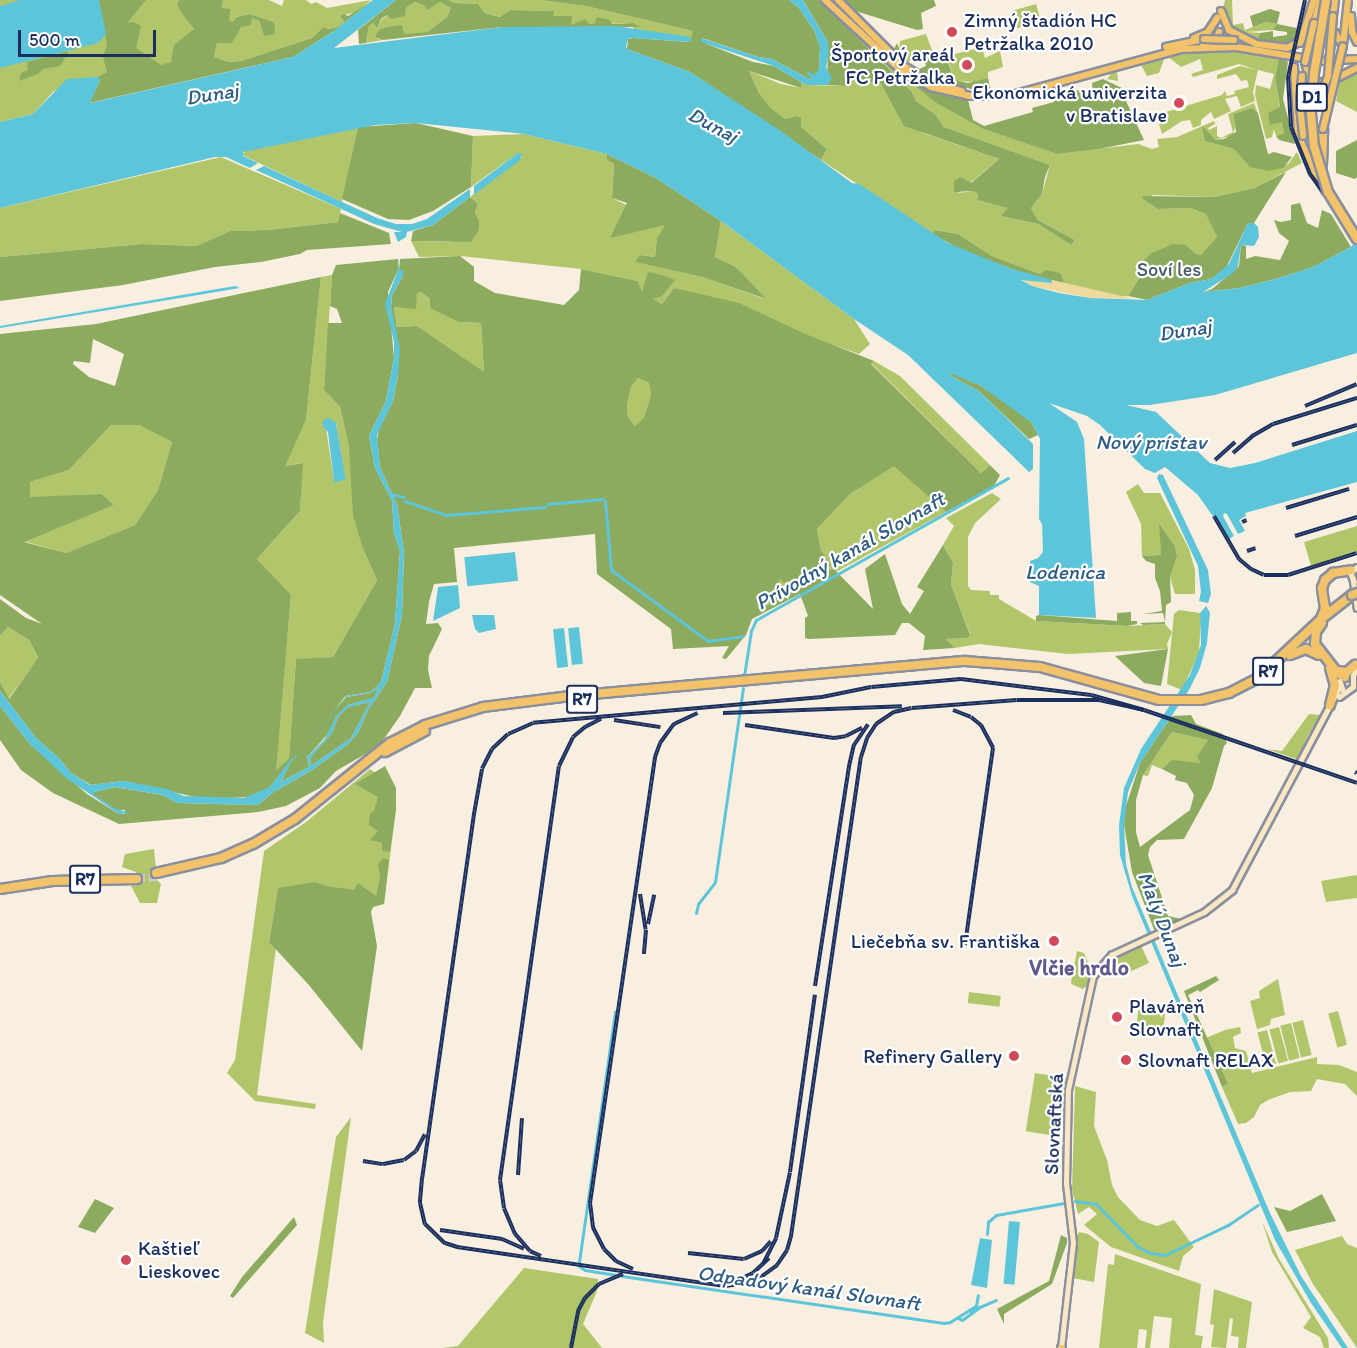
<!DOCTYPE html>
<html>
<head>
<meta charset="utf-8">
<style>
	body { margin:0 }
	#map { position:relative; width:1357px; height:1348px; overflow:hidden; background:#f8efe0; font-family:Itim,sans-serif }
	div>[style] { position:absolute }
	.green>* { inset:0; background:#b1c66a; transform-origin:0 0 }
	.forest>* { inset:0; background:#8cab5e }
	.sand>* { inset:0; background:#eeda9e }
	.water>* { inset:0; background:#5dc5da; transform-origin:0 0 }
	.canal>* { height:3px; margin:-1.5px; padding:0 1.5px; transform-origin:1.5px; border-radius:1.5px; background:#5dc5da }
	.motorway-tunnel>* { height:8px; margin-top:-4px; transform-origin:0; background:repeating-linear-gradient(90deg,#ccc9c6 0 8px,transparent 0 12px) }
	.roads { filter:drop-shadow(2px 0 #8a8f9f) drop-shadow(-2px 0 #8a8f9f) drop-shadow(0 2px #8a8f9f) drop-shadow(0 -2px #8a8f9f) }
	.secondary>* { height:4.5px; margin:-2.25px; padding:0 2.25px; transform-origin:2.25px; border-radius:2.25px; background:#fae7c3 }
	.primary>* { height:6px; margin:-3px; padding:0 3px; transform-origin:3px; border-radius:3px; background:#f2c36a }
	.motorway>* { height:8px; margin:-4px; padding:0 4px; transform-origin:4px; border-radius:4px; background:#f2c36a }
	.rail>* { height:4px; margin-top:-2px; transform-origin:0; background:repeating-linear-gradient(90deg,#fff 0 4.5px,#1b2f5e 0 9px); box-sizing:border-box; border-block:2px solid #1b2f5e }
	.bridges { filter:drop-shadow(2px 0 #8a8f9f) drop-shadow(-2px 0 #8a8f9f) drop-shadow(0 2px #8a8f9f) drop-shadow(0 -2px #8a8f9f) }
	.primary-bridge>* { height:6px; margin:-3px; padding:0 3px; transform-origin:3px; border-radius:3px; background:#f2c36a }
	.motorway-bridge>* { height:8px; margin:-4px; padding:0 4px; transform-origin:4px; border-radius:4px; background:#f2c36a }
	.dots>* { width:16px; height:16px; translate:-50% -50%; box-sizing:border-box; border:3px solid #fff; border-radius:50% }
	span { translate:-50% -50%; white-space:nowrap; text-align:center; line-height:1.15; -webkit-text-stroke:4.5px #fff; paint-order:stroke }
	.shield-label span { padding:2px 4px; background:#fff; border:2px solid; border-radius:4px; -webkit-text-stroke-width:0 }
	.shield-label { font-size:18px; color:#1b2f5e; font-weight:700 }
	.poi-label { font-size:20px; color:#1b2f5e }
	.left { translate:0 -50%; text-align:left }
	.right { translate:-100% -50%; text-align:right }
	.park-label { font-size:20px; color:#485c62 }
	.street-label { font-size:20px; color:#1b2f5e }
	.water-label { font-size:21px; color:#2f5c83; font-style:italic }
	.quarter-label { font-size:22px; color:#625a8c; font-weight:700 }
	.scale { position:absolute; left:18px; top:30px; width:138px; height:27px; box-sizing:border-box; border:3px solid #1b2f5e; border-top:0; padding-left:8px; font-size:18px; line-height:21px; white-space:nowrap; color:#1b2f5e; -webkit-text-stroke:4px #fff; paint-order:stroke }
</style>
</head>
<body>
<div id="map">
	<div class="green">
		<i style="clip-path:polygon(0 0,190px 0,200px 78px,81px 79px,54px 91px,33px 114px,0 122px)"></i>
		<i style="clip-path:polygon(223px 0,269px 0,282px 6px,284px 0,306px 0,311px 4px,316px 2px,327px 8px,371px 0,356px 12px,340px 16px,344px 22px,337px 27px,329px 29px,323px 27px,312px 38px,241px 61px,229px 62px,214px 57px,217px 42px,252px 18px,259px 21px,264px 36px,274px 22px,250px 14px,237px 17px,232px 22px,229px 21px,222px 8px)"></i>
		<i style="clip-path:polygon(449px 0,540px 0,586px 6px,693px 31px,693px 40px,633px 38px,633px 23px,570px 25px,552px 16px,553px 11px,510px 10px,501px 17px,485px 13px,478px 4px,454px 3px)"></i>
		<i style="clip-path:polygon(819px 0,824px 0,877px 52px,939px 92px,967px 98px,951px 97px,914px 84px,936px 103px,983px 129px,1057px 154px,1138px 144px,1152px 149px,1159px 147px,1157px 139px,1177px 137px,1214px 121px,1215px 124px,1208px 128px,1209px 130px,1217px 126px,1217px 136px,1221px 138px,1233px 132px,1228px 114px,1254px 103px,1258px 113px,1253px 108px,1237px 121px,1233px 135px,1216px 140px,1203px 128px,1205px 141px,1234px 149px,1252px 166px,1278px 168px,1289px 163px,1297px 152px,1302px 163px,1254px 188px,1215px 197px,1153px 195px,1144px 200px,1158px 209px,1191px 208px,1207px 214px,1217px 237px,1202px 255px,1195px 253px,1186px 245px,1141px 264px,1140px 277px,1128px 296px,1110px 298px,1053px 281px,1064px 283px,992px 256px,958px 234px,936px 230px,933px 234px,821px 160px,827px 149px,801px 127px,796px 116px,785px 119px,770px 107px,759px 93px,749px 71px,781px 84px,801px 88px,801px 82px,806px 85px,846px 86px,849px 77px,881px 84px,892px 104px,923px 133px,999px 159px,958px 193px,973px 191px,978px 194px,977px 200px,1009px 208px,1001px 216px,1038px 224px,1071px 245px,1075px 240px,1038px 220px,1031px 208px,1042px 194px,1050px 165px,944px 127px,935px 114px,916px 101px,912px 92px)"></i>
		<i style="clip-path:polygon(1225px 0,1232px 0,1233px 25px,1243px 23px,1245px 30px,1266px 22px,1278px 24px,1273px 30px,1245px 32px,1260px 33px,1256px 41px,1231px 31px,1223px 10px)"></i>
		<i style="clip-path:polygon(415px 2px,425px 6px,440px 2px,451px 8px,447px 17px,427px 32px,376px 38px,383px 40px,366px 43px,369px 26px,373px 23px,377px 28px,381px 20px,388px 15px)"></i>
		<i style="left:1036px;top:4px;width:18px;height:25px;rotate:74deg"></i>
		<i style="clip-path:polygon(926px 34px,933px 53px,907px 62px,903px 58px,899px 51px,900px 41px)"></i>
		<i style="clip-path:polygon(982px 47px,985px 58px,1000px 51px,1003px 67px,988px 72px,988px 78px,975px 82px,954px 81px,947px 56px)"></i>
		<i style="clip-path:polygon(1211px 49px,1246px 50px,1279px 57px,1275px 78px,1284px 133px,1276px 136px,1274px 129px,1272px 137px,1266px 139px,1255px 95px,1256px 85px,1270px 89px,1274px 74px,1258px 70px,1253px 92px,1255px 101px,1241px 107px,1237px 96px,1225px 99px,1231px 111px,1214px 119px,1211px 112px,1201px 120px,1201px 125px,1193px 128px,1190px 120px,1182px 121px,1162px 134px,1157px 117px,1159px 114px,1222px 95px,1225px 91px,1227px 96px,1235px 94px,1234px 91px,1249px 87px,1247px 80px,1241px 81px,1236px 74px,1217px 79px,1217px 75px,1240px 66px,1257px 70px,1239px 64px,1193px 77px,1191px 74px,1203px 70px,1200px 59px,1181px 67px,1167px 56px,1178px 52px)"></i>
		<i style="clip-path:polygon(1165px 57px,1159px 73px,1147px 76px,1141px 65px,1117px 71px,1118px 81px,1107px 79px,1114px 70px)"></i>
		<i style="clip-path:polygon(1357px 70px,1357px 112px,1336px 101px,1340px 79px)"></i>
		<i style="clip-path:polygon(358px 127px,342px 202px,242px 155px,245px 151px)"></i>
		<i style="clip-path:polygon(524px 134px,607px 154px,607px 160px,614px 164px,612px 198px,666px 224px,657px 238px,655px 257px,640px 255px,636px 262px,702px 277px,765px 299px,736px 267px,715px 257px,721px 221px,854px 319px,870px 344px,859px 354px,674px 288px,662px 304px,652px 299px,654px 297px,642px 293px,638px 281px,581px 269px,460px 256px,419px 257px,411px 241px,452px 242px,479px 230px,479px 220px,475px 213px,478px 204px,470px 197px,522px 157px,518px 153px,471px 187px,473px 136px)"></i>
		<i style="clip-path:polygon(221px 157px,341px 209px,338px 222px,268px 230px,230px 231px,198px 246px,142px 244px,0 257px,0 208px)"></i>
		<i style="clip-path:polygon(evenodd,332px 275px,324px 390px,340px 407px,349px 447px,363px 549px,377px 580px,333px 657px,296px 660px,289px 758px,275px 771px,291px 596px,257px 559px,300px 511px,302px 463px,284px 466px,306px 420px,321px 277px,332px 275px,336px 423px,345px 479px,334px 481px,326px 428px,336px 423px)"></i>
		<i style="clip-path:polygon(421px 292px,459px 322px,481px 323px,484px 373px,417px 326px,397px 327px,394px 307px,415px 308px,417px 293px)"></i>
		<i style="clip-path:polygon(874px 361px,900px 376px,990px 465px,981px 473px,871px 363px)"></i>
		<i style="clip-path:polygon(638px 378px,649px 383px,651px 395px,644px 417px,638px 425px,634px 426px,627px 414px,627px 405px,631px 387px)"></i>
		<i style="clip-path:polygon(111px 425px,139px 425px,172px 442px,158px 490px,135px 525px,66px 553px,23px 541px,114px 505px,102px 494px,30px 498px,30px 482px,69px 470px)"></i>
		<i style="clip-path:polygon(894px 465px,946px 512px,836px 572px,833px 568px,759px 611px,758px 607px,775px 597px,780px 578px,787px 581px,831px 565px,821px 550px,817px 529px,850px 494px)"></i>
		<i style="clip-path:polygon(1138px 484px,1144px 493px,1160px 493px,1189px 549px,1195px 570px,1195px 594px,1175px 594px,1170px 577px,1177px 555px,1175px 546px,1160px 524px,1161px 555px,1142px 556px,1141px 524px,1126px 492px)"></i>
		<i style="clip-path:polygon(992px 493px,1001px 499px,975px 523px,968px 537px,968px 586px,971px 590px,990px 591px,990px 595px,999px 595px,999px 599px,1036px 621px,1127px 626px,1165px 624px,1172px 632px,1167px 644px,1168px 649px,1068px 654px,979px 644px,955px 648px,946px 639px,967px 638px,970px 634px,951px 584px,953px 563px,943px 545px,954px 526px,946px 518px)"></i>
		<i style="clip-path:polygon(1357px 526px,1357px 552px,1311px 566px,1304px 542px)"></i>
		<i style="clip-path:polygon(1179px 610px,1200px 613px,1201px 615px,1199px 653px,1182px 690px,1167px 684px,1174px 614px)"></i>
		<i style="clip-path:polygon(8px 627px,29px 640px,38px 659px,8px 699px,0 682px,0 636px)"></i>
		<i style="clip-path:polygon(1309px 714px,1321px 715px,1307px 737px,1306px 748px,1299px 760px,1267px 749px,1282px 751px)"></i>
		<i style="clip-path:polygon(1172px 732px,1209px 740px,1201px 763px,1172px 761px,1162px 769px,1152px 765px,1148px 776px,1143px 775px)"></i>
		<i style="clip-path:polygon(370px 769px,396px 788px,396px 809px,384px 904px,278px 889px,269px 941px,276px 948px,257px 1095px,316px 1104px,315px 1109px,255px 1101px,227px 1073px,235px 1060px,264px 851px,306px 822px)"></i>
		<i style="clip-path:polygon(154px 849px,157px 880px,161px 884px,157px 903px,140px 903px,131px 886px,137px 881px,136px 872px,122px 867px,125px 854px)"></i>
		<i style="clip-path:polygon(1357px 875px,1357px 898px,1326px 902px,1321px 881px)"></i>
		<i style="clip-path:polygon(1140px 943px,1149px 963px,1125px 974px,1131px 969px,1124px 972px,1120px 976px,1107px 969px,1099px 971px,1090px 999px,1094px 979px,1105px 962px)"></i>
		<i style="clip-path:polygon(1077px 951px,1084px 953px,1090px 967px,1088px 985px,1083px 989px,1071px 984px,1072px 973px,1075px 975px,1073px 972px)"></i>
		<i style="clip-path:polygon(1278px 979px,1285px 1015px,1271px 1019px,1270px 1025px,1257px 1029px,1250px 1001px,1260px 998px,1259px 991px)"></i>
		<i style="left:969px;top:992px;width:32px;height:11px;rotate:7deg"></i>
		<i style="left:1139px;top:1006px;width:27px;height:19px;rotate:8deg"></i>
		<i style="left:1338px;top:1011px;width:35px;height:10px;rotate:75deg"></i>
		<i style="left:1303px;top:1020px;width:36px;height:11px;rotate:76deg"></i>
		<i style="left:1291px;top:1023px;width:36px;height:11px;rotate:76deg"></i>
		<i style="clip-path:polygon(1240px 1027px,1241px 1033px,1233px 1037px,1235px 1048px,1246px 1051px,1252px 1073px,1317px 1057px,1317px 1064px,1339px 1065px,1357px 1072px,1357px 1096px,1345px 1084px,1317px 1079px,1311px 1091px,1290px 1092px,1268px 1100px,1260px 1105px,1254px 1117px,1246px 1123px,1238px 1124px,1222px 1087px,1228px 1084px,1206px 1038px,1225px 1030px)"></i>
		<i style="left:1279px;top:1027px;width:35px;height:10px;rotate:75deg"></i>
		<i style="left:1267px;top:1030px;width:35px;height:10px;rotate:75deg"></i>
		<i style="left:1035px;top:1073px;width:32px;height:59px;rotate:9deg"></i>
		<i style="clip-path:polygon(1075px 1086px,1096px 1092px,1094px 1126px,1107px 1160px,1112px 1185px,1118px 1197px,1140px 1220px,1157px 1226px,1174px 1220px,1194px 1247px,1183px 1256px,1179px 1271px,1111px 1247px,1084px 1225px,1097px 1214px,1089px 1207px,1078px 1214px,1072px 1189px)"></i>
		<i style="clip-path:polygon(351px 1117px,323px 1322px,324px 1343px,305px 1333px,336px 1137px)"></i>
		<i style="clip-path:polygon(1262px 1221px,1279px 1259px,1328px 1338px,1329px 1348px,1324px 1348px,1320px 1337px,1303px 1328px,1311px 1317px,1272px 1252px)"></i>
		<i style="clip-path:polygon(1079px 1232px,1088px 1234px,1099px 1242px,1094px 1282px,1073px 1278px,1076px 1237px)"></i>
		<i style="clip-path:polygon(1342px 1236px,1347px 1244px,1357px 1248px,1357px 1348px,1313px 1284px,1295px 1250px)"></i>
		<i style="clip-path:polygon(1115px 1254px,1201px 1284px,1195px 1335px,1203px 1336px,1201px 1348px,1169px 1348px,1172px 1318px,1154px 1316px,1150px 1348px,1145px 1348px,1147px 1330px,1139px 1329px,1137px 1348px,1099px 1348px,1108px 1264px,1114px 1265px)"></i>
		<i style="clip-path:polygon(524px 1268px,598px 1279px,597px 1291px,583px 1324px,602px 1348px,443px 1348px,458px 1346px)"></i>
		<i style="clip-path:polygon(1214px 1289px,1252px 1302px,1246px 1348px,1238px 1348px,1239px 1337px,1231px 1336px,1233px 1319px,1230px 1318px,1226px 1348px,1211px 1347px,1214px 1325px,1210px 1324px)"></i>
	</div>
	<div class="forest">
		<i style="clip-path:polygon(99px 0,146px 0,127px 23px,134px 22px,141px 26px,136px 48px,161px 65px,171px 62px,174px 45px,194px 29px,181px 12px,177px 4px,180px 0,223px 0,222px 8px,230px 9px,229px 20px,232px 22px,237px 17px,250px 14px,274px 22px,275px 34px,264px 36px,259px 21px,252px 18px,251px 25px,241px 27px,232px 43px,217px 43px,214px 57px,229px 62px,241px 61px,312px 38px,323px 27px,329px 29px,337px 27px,344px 22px,340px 16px,344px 14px,348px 16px,373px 0,334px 31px,293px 57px,89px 103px,100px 80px,98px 77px,107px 72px,103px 57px,107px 45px)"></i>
		<i style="clip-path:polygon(396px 0,449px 0,454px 3px,478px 4px,485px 13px,500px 17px,510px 10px,554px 11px,553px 16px,572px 16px,571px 25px,585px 19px,589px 24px,594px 24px,597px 17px,610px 20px,612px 24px,633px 23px,640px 27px,502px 27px,383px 40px,375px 37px,379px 30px,387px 27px,402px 25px,404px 34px,427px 32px,447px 17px,451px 8px,440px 2px,427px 10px,425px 6px,415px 2px,406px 7px,405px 16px,391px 19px,387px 15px,381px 19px,377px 28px,373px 23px,369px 26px,366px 43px,359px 44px,358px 30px)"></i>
		<i style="clip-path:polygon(540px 0,789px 0,799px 8px,815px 32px,820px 47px,819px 70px,811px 80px,772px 59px,758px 57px,702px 38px,707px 44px,753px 62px,774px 66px,801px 82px,801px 88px,749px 71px,759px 93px,770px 107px,785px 119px,796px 116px,801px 118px,801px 127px,827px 149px,821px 160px,690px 72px,627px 49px,628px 39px,633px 38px,690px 42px,693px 31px,586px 6px)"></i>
		<i style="clip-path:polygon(803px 0,819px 0,912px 92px,916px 101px,935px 114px,944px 127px,1050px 165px,1045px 177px,1042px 194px,1031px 208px,1038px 220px,1075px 240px,1071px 245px,1038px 224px,1001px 216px,1008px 208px,977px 200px,978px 194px,973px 191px,954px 192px,954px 181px,961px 177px,971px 183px,999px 159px,904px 126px,881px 84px,849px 77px,846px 86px,827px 85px,828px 42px)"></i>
		<i style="clip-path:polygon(843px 0,934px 0,936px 6px,921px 13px,923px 29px,917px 30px,852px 10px)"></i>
		<i style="clip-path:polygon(1270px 9px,1280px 12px,1277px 24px,1297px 28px,1293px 46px,1281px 47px,1257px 39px,1260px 33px,1273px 31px,1273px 37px,1287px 35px,1287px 32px,1273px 30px,1277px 24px,1266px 22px,1253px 27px,1250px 16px)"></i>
		<i style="clip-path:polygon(897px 43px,903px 59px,919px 69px,926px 66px,923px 57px,945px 53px,954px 80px,968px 83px,988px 78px,990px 87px,995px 90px,971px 89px,927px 76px,897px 56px,894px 49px)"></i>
		<i style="clip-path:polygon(69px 51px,60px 66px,43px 69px,38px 74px,19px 81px,21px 73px,28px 70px,27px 62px)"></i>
		<i style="clip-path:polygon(1279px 57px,1288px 62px,1283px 99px,1295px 144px,1279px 140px,1276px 136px,1284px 133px,1282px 122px,1270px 125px,1268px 113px,1280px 107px,1275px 78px)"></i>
		<i style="clip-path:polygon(1103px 79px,1122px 88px,1120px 88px,1144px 140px,1099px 149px,1057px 154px,983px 129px,936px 103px,912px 83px,968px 100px,973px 120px,984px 126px,1033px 112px,1032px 108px,1054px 102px,1055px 98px,1078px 90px,1084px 98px,1093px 96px,1092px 83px)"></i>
		<i style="clip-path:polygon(1253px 108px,1258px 113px,1268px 154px,1274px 152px,1292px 157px,1283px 168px,1269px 171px,1250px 167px,1234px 149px,1205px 141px,1202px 126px,1216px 140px,1224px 139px,1236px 132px,1234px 114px)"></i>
		<i style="clip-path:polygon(416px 123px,473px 136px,471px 187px,433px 211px,409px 220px,388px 219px,342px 199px,358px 127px)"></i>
		<i style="clip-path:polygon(1357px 140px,1357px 177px,1355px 179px,1336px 173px,1336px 151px)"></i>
		<i style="clip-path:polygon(607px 154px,656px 178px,721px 221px,715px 257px,736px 267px,766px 299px,702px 277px,635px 262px,640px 255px,655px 257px,657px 238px,665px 225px,610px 238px,627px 203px,612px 198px,614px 164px,607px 160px)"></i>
		<i style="clip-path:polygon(1286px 172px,1254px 223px,1248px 223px,1226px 268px,1211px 279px,1190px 283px,1147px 300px,1128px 296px,1140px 277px,1141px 264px,1150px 254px,1173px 244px,1186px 245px,1195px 253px,1201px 255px,1217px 237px,1206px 214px,1191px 208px,1158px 209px,1144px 200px,1142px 196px,1215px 197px,1254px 188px)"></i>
		<i style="clip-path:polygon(470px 197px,478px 204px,475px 213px,479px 220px,479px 230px,471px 242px,411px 241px,413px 231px,433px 225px)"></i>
		<i style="clip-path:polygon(1300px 203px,1307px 223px,1318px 228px,1322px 210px,1331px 214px,1351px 247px,1313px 267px,1276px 279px,1240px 288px,1203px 292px,1212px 289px,1239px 266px,1241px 245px,1246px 246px,1246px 259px,1255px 256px,1280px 260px,1289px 241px,1279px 233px,1274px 220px,1281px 222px,1291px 220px,1291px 205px)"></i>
		<i style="clip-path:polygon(340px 213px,389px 233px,391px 244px,307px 250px,300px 254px,261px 262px,215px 267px,123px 285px,0 301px,0 257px,142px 244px,197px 246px,230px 231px,268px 230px,338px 222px)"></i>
		<i style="clip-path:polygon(935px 230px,958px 234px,992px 256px,1040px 274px,1046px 270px,1060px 273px,1064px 283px,1031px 276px,961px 250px,933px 234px)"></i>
		<i style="clip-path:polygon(evenodd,460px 256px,474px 267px,474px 281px,495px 293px,564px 305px,579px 290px,581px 269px,638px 281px,642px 292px,648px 272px,662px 275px,675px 280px,662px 296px,653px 299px,662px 304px,674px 288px,739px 303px,803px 333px,874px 361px,871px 364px,981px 473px,990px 465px,1000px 475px,994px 486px,946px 512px,894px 466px,850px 494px,817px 529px,821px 550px,831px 565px,797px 584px,787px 581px,784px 583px,780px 579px,775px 597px,758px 607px,760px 610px,833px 568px,873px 609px,865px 569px,885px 554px,902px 604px,910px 614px,924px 591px,917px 587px,943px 545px,953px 563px,951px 584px,970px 635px,967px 638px,946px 639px,955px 648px,923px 650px,925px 636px,909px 623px,902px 623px,895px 635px,809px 639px,805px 638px,805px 618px,808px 616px,800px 594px,752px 619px,746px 635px,726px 659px,722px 658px,729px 646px,673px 649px,671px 629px,597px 574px,595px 534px,454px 548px,457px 582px,434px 584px,429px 602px,426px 624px,438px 623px,442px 629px,429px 656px,428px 670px,432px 688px,415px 688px,400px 716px,379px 746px,336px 771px,320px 788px,286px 806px,258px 812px,119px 824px,53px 793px,21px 770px,0 740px,0 706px,29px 743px,87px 794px,119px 814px,125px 814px,125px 810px,116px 810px,94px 795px,94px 792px,115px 787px,163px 795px,177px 803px,258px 805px,272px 793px,312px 770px,347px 745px,358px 733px,368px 710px,387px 682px,402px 615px,404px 552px,397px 505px,380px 467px,377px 440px,379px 429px,393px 401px,398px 374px,391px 307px,392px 295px,403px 276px,399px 270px,400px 259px,460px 256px,421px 292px,430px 299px,430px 308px,459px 322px,481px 323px,484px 372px,417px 326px,397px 327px,394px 307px,416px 309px,417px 293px,421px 292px,460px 256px,638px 378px,649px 383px,651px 395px,644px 417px,638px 424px,634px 426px,627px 414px,627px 405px,631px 387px,638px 378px)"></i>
		<i style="clip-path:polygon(evenodd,398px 259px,398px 270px,388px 292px,394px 358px,386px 401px,369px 436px,375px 468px,392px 501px,394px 533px,400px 551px,395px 624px,381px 682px,371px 692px,345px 696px,334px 711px,346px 697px,370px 693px,379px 687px,374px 698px,348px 705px,336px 716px,329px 733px,307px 757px,309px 767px,281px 782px,292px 759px,270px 787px,251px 797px,204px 799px,124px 781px,91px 785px,71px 773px,59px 758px,37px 739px,0 691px,0 682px,9px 699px,38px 658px,29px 640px,8px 627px,0 636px,0 599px,26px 618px,42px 624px,0 595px,0 334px,96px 324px,321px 277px,306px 420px,285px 466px,303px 463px,300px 511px,257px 559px,291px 595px,276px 770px,289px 758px,296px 659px,333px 657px,377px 580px,363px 549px,353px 515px,349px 447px,340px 407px,324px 390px,328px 323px,342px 323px,337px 309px,330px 306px,332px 275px,336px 265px,398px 259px,93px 339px,124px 354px,115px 386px,89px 377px,73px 364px,74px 361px,90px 363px,93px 339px,398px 259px,111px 425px,139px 425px,172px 442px,158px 490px,135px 525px,66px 553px,24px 542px,114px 505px,102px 494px,30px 497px,30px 482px,69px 470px,111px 425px)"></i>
		<i style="clip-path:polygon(950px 372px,981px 386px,1008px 404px,1032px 423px,1038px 435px,1029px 439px,979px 391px,951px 376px)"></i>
		<i style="clip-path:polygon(1159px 523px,1175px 546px,1177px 556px,1170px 577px,1171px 602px,1166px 605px,1165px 624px,1143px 625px,1140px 623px,1165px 622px,1163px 613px,1143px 614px,1162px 611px,1160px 591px,1155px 578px,1155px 564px,1146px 561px,1142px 556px,1161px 555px)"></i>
		<i style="clip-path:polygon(1131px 612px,1131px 621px,1137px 621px,1137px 624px,1127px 626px,1036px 621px,1036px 616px,1039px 615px,1117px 621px,1117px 613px)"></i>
		<i style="clip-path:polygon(1168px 649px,1161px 686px,1144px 683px,1115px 656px)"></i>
		<i style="clip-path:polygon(370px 702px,351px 738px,311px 766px,310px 758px,332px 733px,338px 717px,348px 707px)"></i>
		<i style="clip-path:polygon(evenodd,1191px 715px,1196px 724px,1223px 734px,1227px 743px,1224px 746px,1212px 788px,1184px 839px,1157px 840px,1150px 847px,1148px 855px,1168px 916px,1182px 919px,1155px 932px,1132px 872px,1124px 825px,1125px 809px,1140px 763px,1160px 733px,1172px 716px,1191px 715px,1172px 732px,1208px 740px,1197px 757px,1201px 763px,1172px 760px,1162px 769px,1176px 776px,1175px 780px,1187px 783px,1194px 795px,1190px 810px,1140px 847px,1136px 832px,1136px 800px,1143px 775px,1172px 732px)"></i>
		<i style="clip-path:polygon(385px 766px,396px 788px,396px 809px,390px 852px,382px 851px,382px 843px,370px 840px,378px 831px,369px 825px,370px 814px,374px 811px,378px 797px,355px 784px)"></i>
		<i style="clip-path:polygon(383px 858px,389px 860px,384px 904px,373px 907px,371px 912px,377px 946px,362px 1051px,308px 984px,269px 942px,278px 888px,315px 882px,326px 886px,354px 890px,358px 883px,376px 896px,380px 878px,378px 864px)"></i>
		<i style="clip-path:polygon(1216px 976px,1219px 980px,1200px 992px,1198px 990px,1188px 995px,1228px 1084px,1222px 1087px,1184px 991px)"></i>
		<i style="clip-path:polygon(1322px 1194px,1336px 1221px,1287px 1232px,1274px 1207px,1290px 1211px)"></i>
		<i style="clip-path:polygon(95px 1199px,114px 1208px,95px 1233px,78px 1227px)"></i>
		<i style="clip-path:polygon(294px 1217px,297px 1225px,233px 1298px,230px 1296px,242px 1277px)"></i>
		<i style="clip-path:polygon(1061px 1235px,1067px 1238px,1067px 1243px,1052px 1284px,1004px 1314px,1004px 1324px,997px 1309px,1049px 1281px)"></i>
	</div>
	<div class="sand">
		<i style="clip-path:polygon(1021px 279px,1052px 280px,1135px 299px,1090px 298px,1032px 286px)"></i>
	</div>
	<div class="water">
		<i style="clip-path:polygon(20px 0,99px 0,106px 34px,98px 43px,0 68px,0 6px)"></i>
		<i style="clip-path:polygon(373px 0,396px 0,334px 48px,502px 27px,616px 26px,691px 37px,690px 42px,632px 38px,628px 39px,626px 46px,627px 49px,690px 72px,778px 129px,852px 183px,859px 184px,948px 243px,1009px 268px,1052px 280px,1052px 283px,1021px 280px,1032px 286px,1059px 293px,1090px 298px,1147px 300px,1190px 283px,1211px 279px,1229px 264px,1248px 223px,1254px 223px,1258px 227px,1259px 237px,1254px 246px,1241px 245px,1238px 266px,1233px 273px,1203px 292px,1240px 288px,1276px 279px,1313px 267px,1351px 247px,1357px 240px,1357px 353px,1215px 395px,1150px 405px,1126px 405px,1156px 412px,1210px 463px,1230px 468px,1255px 463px,1357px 431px,1357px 482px,1245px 513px,1246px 516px,1239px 520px,1245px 531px,1238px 534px,1227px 514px,1224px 513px,1223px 516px,1234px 536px,1229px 539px,1215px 516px,1212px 515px,1198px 495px,1165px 467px,1155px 473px,1145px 469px,1100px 425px,1087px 416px,1049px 403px,1077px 422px,1084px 439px,1096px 618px,1039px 615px,1039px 586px,1030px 582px,1030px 561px,1038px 558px,1043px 552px,1042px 524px,1039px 519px,1040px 439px,1032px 423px,981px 386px,950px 373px,951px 376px,979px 391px,1033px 444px,1033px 469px,1029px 472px,908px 355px,854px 319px,721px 221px,656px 178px,607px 154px,524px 134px,416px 123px,375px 125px,243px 152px,243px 156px,258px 163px,250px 168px,226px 157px,215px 157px,0 208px,0 122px,33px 114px,67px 79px,98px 77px,100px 80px,90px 103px,293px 57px,334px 31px)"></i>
		<i style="clip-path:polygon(789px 0,803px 0,828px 42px,829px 53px,826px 67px,832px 79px,827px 85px,806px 85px,774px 66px,701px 42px,701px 38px,758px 57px,772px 59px,811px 80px,812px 79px,807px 74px,808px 71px,814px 75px,819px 70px,820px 47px,815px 32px,799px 8px)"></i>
		<i style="clip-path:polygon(518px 153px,522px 154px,520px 160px,474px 195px,474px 186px)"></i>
		<i style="clip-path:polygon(264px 166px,377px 218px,396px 224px,412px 224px,427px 219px,470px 189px,470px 197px,433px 225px,407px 232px,406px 237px,398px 242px,394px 232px,402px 232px,374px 224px,256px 170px)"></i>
		<i style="clip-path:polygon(evenodd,399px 256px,399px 270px,403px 270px,403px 276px,392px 295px,391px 307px,400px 349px,398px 374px,393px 401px,377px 435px,380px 467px,397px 505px,404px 552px,402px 615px,387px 682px,368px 710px,358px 733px,347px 745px,312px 770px,272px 793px,258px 805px,177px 803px,163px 795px,115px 787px,94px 792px,94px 795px,116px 809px,131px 813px,119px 814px,65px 777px,29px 743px,0 706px,0 691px,37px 739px,59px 758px,71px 773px,90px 785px,124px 781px,167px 789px,184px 796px,244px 798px,270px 787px,291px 759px,303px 752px,345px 696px,371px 692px,381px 682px,395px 624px,400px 551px,394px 533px,392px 501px,375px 468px,369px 436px,386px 401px,394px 358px,394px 342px,385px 304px,398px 270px,399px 256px,379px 688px,373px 698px,348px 705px,336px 716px,325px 739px,307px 757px,309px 767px,281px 782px,292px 760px,303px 752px,345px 697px,371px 693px,379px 688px,399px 256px,370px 702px,351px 738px,311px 766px,310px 758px,332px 733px,338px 717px,349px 707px,370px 702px)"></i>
		<i style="clip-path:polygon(235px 286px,240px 288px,0 328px,0 326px)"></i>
		<i style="clip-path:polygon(329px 418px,336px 423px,345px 476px,346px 479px,337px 482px,334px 482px,328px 432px,323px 427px,323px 420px)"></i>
		<i style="clip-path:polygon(1159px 474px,1163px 475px,1208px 570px,1211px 594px,1208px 603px,1199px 601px,1201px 592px,1198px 566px,1157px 478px)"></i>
		<i style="left:515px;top:552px;width:29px;height:51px;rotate:84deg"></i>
		<i style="clip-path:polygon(458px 585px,460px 608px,433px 621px,438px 587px)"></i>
		<i style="clip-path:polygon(1206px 606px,1210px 613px,1207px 643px,1200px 668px,1189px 690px,1140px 763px,1128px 792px,1124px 825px,1126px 864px,1132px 887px,1270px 1213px,1301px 1276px,1348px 1348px,1342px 1348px,1311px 1303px,1275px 1240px,1132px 896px,1120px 855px,1119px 825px,1124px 788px,1141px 749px,1190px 675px,1201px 645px,1200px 613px)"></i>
		<i style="clip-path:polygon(472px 615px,494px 615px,496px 629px,479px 633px,475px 629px)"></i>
		<i style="left:579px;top:627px;width:37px;height:11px;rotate:84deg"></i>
		<i style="left:564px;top:628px;width:39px;height:11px;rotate:84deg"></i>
		<i style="left:1009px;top:1221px;width:11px;height:63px;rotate:5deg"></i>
		<i style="clip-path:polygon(980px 1238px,992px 1240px,987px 1288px,971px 1285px)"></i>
	</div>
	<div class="canal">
		<i style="left:390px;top:494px;width:14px;rotate:12deg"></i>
		<i style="left:405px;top:501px;width:43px;rotate:18.9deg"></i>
		<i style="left:446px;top:515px;width:99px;rotate:-4.6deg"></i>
		<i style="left:605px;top:501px;width:69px;rotate:85deg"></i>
		<i style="left:611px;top:570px;width:120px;rotate:36.2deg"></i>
		<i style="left:708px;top:641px;width:35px;rotate:-8deg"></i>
		<i style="left:547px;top:504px;width:56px;rotate:-5.1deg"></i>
		<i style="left:744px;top:676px;width:46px;rotate:-81.2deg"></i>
		<i style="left:751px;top:631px;width:12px;rotate:-66deg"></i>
		<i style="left:756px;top:620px;width:289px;rotate:-29.4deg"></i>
		<i style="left:696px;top:913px;width:9px;rotate:-77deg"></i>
		<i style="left:698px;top:904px;width:28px;rotate:-52deg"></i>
		<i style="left:715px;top:882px;width:196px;rotate:-81.8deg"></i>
		<i style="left:1075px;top:1201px;width:21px;rotate:8deg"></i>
		<i style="left:1096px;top:1204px;width:60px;rotate:45.7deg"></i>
		<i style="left:1138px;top:1247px;width:13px;rotate:27deg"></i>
		<i style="left:1150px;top:1253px;width:15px;rotate:8deg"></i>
		<i style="left:1165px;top:1255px;width:70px;rotate:-25.5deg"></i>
		<i style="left:1228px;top:1225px;width:36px;rotate:-34deg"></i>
		<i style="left:987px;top:1234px;width:12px;rotate:-85deg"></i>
		<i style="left:988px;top:1222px;width:11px;rotate:-41deg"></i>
		<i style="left:996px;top:1215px;width:69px;rotate:-10deg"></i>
		<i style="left:579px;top:1262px;width:253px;rotate:-81.8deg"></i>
		<i style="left:579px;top:1266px;width:7px;rotate:34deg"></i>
		<i style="left:585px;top:1270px;width:30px;rotate:9deg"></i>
		<i style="left:622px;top:1276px;width:325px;rotate:8.3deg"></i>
		<i style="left:944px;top:1323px;width:6px;rotate:-9deg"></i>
		<i style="left:950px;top:1322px;width:31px;rotate:-32deg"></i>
		<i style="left:976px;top:1306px;width:11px;rotate:-80deg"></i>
		<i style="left:970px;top:1311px;width:28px;rotate:-23deg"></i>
		<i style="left:958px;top:1318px;width:4px;rotate:27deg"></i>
		<i style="left:962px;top:1320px;width:22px;rotate:-36deg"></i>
	</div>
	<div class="motorway-tunnel">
		<i style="left:137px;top:879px;width:20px;rotate:-6deg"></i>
	</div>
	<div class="roads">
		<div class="secondary">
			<i style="left:1353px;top:578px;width:30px;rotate:82deg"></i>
			<i style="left:1354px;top:582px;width:10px;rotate:-114deg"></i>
			<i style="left:1350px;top:573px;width:9px;rotate:-41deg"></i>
			<i style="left:1340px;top:681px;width:9px;rotate:72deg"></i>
			<i style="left:1339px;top:697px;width:17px;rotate:-36deg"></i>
			<i style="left:1353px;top:687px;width:11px;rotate:-90deg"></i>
			<i style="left:1353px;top:676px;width:10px;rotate:-66deg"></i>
			<i style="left:1061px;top:1348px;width:106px;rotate:-83.5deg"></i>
			<i style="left:1073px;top:1243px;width:60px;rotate:-96.7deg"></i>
			<i style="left:1066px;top:1183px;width:93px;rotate:-88.8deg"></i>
			<i style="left:1068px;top:1090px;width:117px;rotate:-77.6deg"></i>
			<i style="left:1093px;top:976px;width:28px;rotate:-49deg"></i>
			<i style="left:1111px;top:955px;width:102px;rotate:-24.8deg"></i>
			<i style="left:1204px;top:912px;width:36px;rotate:-38deg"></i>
			<i style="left:1232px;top:890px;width:229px;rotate:-62.1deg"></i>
		</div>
		<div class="primary">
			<i style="left:825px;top:0;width:105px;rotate:42.7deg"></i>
			<i style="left:902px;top:71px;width:33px;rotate:29deg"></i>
			<i style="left:931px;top:87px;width:39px;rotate:13deg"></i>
			<i style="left:969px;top:96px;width:47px;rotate:-2.4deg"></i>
			<i style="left:1016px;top:94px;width:172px;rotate:-15.2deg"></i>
			<i style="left:1182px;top:49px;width:54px;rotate:-2.1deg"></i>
			<i style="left:1236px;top:47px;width:86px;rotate:9.4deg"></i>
			<i style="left:1321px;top:61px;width:36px;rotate:-3deg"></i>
			<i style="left:838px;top:0;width:93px;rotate:45deg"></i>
			<i style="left:904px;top:66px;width:31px;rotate:32deg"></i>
			<i style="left:930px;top:82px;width:33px;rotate:16deg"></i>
			<i style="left:1221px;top:11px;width:21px;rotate:67deg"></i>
			<i style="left:1229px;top:30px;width:30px;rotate:27deg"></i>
			<i style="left:1256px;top:44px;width:31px;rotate:7deg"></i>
			<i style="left:1287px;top:48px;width:42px;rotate:-27.2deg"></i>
			<i style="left:1324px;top:29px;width:12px;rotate:20deg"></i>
			<i style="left:1335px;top:33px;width:15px;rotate:58deg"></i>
			<i style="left:1333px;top:16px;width:16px;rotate:-83deg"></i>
			<i style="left:1351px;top:16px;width:16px;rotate:86deg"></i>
			<i style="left:1352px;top:32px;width:11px;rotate:63deg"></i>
			<i style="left:1314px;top:23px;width:24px;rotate:-75deg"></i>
			<i style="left:1194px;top:38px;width:15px;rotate:-23deg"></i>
			<i style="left:1208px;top:32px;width:17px;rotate:-57deg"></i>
			<i style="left:1300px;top:43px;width:45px;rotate:-72deg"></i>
			<i style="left:1343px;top:45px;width:45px;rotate:-83.7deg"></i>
			<i style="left:1203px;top:46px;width:13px;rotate:-27deg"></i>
			<i style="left:1215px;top:40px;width:9px;rotate:-63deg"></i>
			<i style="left:1166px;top:47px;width:39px;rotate:-12deg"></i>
			<i style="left:1305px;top:62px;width:16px;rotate:75deg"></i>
			<i style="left:1309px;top:77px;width:13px;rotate:29deg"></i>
			<i style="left:1320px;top:83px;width:16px;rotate:-15deg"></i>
			<i style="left:1335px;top:79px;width:25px;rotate:-27deg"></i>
			<i style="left:1294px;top:67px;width:68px;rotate:86.6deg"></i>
			<i style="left:1298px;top:135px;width:36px;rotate:66deg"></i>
			<i style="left:1301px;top:88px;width:13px;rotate:39deg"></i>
			<i style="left:1311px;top:96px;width:13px;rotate:-27deg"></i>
			<i style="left:1061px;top:1348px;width:1px"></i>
		</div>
		<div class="motorway">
			<i style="left:1322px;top:165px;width:36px;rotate:-88deg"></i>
			<i style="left:1313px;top:168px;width:26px;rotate:59deg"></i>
			<i style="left:1322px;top:616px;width:9px;rotate:-69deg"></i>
			<i style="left:1325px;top:608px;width:20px;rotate:-99deg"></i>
			<i style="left:1322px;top:588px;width:9px;rotate:-69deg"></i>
			<i style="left:1325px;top:580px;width:11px;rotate:-41deg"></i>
			<i style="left:1333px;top:573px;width:18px;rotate:-9deg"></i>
			<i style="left:1322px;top:623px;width:11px;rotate:124deg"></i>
			<i style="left:1316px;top:632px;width:12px;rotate:95deg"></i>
			<i style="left:1315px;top:644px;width:37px;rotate:52deg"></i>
			<i style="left:1338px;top:673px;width:8px;rotate:30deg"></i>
			<i style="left:1290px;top:655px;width:17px;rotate:-21deg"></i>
			<i style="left:1306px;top:649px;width:14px;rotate:25deg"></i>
			<i style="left:1330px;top:668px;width:18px;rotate:74deg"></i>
			<i style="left:1335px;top:685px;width:21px;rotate:104deg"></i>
			<i style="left:1338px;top:671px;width:9px;rotate:6deg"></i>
			<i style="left:1347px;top:672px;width:11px;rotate:-41deg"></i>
			<i style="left:385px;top:752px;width:45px;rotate:-27.7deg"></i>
			<i style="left:156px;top:873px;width:67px;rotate:-13deg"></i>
			<i style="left:221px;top:858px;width:35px;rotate:-24deg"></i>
			<i style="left:253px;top:844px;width:49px;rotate:-30.8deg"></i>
			<i style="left:295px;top:819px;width:122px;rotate:-38.7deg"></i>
			<i style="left:390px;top:743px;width:39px;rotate:-27deg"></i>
			<i style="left:425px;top:725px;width:61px;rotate:-17.2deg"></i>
			<i style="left:483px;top:707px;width:88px;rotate:-7.2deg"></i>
			<i style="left:570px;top:696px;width:397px;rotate:-5.1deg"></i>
			<i style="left:965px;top:661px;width:75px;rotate:4.6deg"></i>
			<i style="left:1040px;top:667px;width:123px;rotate:15.5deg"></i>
			<i style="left:1159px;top:700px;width:42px"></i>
			<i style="left:1201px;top:700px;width:29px;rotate:-14deg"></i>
			<i style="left:1229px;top:693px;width:31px;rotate:-27deg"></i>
			<i style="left:1257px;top:679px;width:86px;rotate:-43.1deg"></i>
			<i style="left:1320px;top:620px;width:41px;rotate:-38deg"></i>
			<i style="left:0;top:889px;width:53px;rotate:-8.7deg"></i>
			<i style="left:52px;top:881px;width:85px;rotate:-1.3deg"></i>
		</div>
	</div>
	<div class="rail">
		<i style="left:1305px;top:0;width:79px;rotate:102.4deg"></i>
		<i style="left:1288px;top:77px;width:50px;rotate:86.6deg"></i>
		<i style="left:1291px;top:127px;width:51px;rotate:68deg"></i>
		<i style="left:1310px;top:174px;width:79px;rotate:53.7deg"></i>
		<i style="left:1305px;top:406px;width:56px;rotate:-22.9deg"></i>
		<i style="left:1292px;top:445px;width:68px;rotate:-17.1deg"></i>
		<i style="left:1233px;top:453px;width:28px;rotate:-41deg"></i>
		<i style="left:1254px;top:435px;width:22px;rotate:-30deg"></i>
		<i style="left:1273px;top:424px;width:88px;rotate:-17.2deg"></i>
		<i style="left:1215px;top:460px;width:27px;rotate:-42deg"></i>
		<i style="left:1286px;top:508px;width:66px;rotate:-16.8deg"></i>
		<i style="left:1214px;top:516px;width:50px;rotate:59.8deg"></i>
		<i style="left:1239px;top:559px;width:16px;rotate:40deg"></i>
		<i style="left:1251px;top:569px;width:14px;rotate:25deg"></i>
		<i style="left:1264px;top:575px;width:24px"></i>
		<i style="left:1288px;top:575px;width:72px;rotate:-17.7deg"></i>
		<i style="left:1242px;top:522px;width:5px;rotate:-22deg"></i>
		<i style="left:1295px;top:536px;width:65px;rotate:-17deg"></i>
		<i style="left:1247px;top:551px;width:9px;rotate:-18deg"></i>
		<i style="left:953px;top:710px;width:19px;rotate:21deg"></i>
		<i style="left:971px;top:717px;width:13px;rotate:39deg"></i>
		<i style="left:981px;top:725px;width:26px;rotate:62deg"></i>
		<i style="left:993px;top:748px;width:199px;rotate:98.1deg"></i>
		<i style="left:1144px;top:710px;width:55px;rotate:-164.2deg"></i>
		<i style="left:1091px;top:695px;width:131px;rotate:-173deg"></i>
		<i style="left:961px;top:679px;width:90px;rotate:174.9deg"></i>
		<i style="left:871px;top:687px;width:50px;rotate:168.5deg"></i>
		<i style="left:822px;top:697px;width:290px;rotate:174.9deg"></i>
		<i style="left:533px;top:723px;width:27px;rotate:156deg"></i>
		<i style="left:508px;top:734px;width:22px;rotate:137deg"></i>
		<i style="left:492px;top:749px;width:22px;rotate:117deg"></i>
		<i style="left:482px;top:769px;width:46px;rotate:100.1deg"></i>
		<i style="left:474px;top:814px;width:368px;rotate:98.1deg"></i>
		<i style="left:422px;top:1178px;width:25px;rotate:95deg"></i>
		<i style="left:420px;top:1203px;width:22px;rotate:77deg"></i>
		<i style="left:425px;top:1224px;width:28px;rotate:44deg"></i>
		<i style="left:445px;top:1243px;width:13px;rotate:18deg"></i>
		<i style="left:457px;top:1247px;width:271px;rotate:8.3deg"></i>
		<i style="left:725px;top:1286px;width:29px;rotate:-8deg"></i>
		<i style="left:754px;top:1282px;width:29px;rotate:-36deg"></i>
		<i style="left:777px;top:1265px;width:18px;rotate:-56deg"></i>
		<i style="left:787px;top:1250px;width:15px;rotate:-74deg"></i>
		<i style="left:791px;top:1236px;width:484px;rotate:-81.7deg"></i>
		<i style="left:861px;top:757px;width:20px;rotate:-72deg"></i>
		<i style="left:867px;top:738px;width:17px;rotate:-57deg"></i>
		<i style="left:876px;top:724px;width:22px;rotate:-34deg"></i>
		<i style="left:894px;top:712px;width:18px;rotate:-13deg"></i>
		<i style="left:912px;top:708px;width:105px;rotate:-4.4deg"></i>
		<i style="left:1017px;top:700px;width:82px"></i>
		<i style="left:1099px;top:700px;width:46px;rotate:12.5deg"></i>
		<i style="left:1144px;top:710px;width:225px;rotate:18.9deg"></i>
		<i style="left:723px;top:713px;width:179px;rotate:-2.2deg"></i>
		<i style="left:614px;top:720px;width:47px;rotate:8.7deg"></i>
		<i style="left:745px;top:725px;width:90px;rotate:8.3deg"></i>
		<i style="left:834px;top:738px;width:12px;rotate:-9deg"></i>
		<i style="left:846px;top:736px;width:18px;rotate:-27deg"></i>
		<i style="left:1355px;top:772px;width:2px;rotate:27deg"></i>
		<i style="left:640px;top:894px;width:36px;rotate:81deg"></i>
		<i style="left:646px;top:930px;width:24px;rotate:95deg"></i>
		<i style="left:648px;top:924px;width:30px;rotate:-78deg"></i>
		<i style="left:815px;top:986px;width:223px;rotate:-81.2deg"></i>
		<i style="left:849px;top:766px;width:22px;rotate:-77deg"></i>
		<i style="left:854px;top:745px;width:25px;rotate:-56deg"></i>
		<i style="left:363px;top:1161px;width:20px;rotate:9deg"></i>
		<i style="left:383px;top:1164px;width:21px;rotate:-11deg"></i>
		<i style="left:404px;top:1160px;width:15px;rotate:-37deg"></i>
		<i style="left:416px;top:1151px;width:19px;rotate:-62deg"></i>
		<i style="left:518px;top:1175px;width:57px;rotate:-86deg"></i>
		<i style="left:440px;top:1230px;width:63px;rotate:8.3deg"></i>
		<i style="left:502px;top:1239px;width:24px;rotate:24deg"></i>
		<i style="left:688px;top:1253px;width:56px;rotate:6.1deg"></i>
		<i style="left:744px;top:1259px;width:20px;rotate:-24deg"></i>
		<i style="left:762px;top:1251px;width:13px;rotate:-48deg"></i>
		<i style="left:541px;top:1256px;width:12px;rotate:-156deg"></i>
		<i style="left:530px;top:1251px;width:23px;rotate:-131deg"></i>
		<i style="left:515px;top:1234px;width:28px;rotate:-113deg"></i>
		<i style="left:504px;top:1208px;width:28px;rotate:-98deg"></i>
		<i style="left:500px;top:1180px;width:418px;rotate:-81.9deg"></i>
		<i style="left:559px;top:766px;width:32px;rotate:-64deg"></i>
		<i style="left:573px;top:737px;width:16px;rotate:-40deg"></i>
		<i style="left:585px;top:727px;width:18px;rotate:-27deg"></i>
		<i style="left:763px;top:1264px;width:29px;rotate:-63deg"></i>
		<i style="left:776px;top:1238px;width:67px;rotate:-78deg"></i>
		<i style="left:790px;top:1172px;width:179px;rotate:-82deg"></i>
		<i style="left:633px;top:1269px;width:19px;rotate:-155deg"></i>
		<i style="left:616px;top:1261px;width:17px;rotate:-135deg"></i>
		<i style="left:604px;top:1249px;width:25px;rotate:-117deg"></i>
		<i style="left:593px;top:1227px;width:24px;rotate:-97deg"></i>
		<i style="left:590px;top:1203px;width:451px;rotate:-81.7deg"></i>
		<i style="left:655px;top:757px;width:15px;rotate:-70deg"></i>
		<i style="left:660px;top:743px;width:24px;rotate:-54deg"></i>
		<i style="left:674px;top:724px;width:26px;rotate:-25deg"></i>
		<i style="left:742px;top:1278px;width:12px;rotate:-24deg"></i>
		<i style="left:753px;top:1273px;width:22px;rotate:-43deg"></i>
		<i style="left:571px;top:1348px;width:38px;rotate:-79deg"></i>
		<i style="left:578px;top:1311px;width:15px;rotate:-62deg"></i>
		<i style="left:585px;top:1298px;width:20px;rotate:-45deg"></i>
		<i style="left:599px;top:1284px;width:26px;rotate:-23deg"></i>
	</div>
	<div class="bridges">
		<div class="primary-bridge">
			<i style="left:1204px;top:39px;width:30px;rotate:2deg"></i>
			<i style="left:1305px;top:62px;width:40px;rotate:-77deg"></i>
			<i style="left:1302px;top:76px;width:30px;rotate:94deg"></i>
			<i style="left:1300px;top:106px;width:30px;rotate:84deg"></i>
			<i style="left:1323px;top:90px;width:15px;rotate:-70deg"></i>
			<i style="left:1328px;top:76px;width:60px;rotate:-85.2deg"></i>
			<i style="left:1323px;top:129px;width:85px;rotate:-76.5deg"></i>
		</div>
		<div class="motorway-bridge">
			<i style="left:1326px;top:0;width:74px;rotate:99.3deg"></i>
			<i style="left:1314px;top:73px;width:40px;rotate:94.3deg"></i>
			<i style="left:1311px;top:113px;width:33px;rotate:85deg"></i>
			<i style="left:1314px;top:146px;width:48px;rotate:73.1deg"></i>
			<i style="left:1328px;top:192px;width:55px;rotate:58.3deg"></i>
			<i style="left:1352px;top:595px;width:5px;rotate:-22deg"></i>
		</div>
	</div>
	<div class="dots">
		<i style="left:952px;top:32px;background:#d1495b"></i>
		<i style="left:967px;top:65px;background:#d1495b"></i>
		<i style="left:1179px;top:103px;background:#d1495b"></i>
		<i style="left:1054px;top:941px;background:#d1495b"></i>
		<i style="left:1117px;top:1017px;background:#d1495b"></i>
		<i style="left:1014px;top:1056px;background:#d1495b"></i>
		<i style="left:1126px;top:1060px;background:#d1495b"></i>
		<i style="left:126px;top:1260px;background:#d1495b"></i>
	</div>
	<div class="shield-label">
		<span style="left:1312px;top:97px">D1</span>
		<span style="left:1268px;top:671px">R7</span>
		<span style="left:582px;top:699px">R7</span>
		<span style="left:85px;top:879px">R7</span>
	</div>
	<div class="poi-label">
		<span class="left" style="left:964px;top:32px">Zimný štadión HC<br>Petržalka 2010</span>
		<span class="right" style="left:955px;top:66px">Športový areál<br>FC Petržalka</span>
		<span class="right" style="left:1167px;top:104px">Ekonomická univerzita<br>v Bratislave</span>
		<span class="right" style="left:1040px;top:941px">Liečebňa sv. Františka</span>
		<span class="left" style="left:1129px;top:1018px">Plaváreň<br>Slovnaft</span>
		<span class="right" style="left:1002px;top:1056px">Refinery Gallery</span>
		<span class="left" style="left:1138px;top:1060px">Slovnaft RELAX</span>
		<span class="left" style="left:138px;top:1260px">Kaštieľ<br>Lieskovec</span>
	</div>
	<div class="park-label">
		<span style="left:1169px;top:269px">Soví les</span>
	</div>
	<div class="street-label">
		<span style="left:1054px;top:1124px;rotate:-87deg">Slovnaftská</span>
	</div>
	<div class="water-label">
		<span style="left:212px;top:94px;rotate:-9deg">Dunaj</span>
		<span style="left:713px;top:125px;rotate:28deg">Dunaj</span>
		<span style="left:1185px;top:330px;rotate:-9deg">Dunaj</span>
		<span style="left:1151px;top:442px">Nový prístav</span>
		<span style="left:850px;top:551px;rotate:-30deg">Prívodný kanál Slovnaft</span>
		<span style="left:1065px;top:572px">Lodenica</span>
		<span style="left:1162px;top:919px;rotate:69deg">Malý Dunaj</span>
		<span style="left:809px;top:1288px;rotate:8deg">Odpadový kanál Slovnaft</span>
	</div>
	<div class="quarter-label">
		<span style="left:1079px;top:968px">Vlčie hrdlo</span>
	</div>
	<div class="scale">500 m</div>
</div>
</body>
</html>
